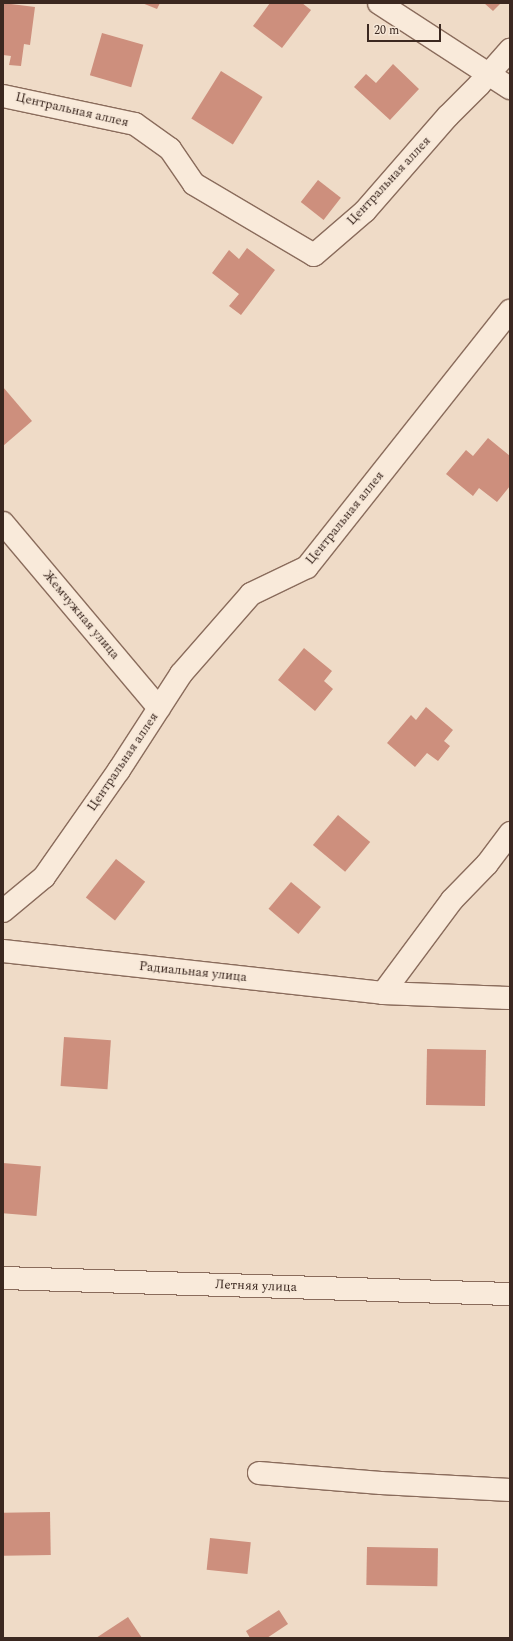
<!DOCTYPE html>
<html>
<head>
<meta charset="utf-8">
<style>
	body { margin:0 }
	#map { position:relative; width:513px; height:1641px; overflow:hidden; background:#efdbc7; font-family:Spectral,serif }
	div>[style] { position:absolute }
	.building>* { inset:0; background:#cd8f7d; transform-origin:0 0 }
	.roads { filter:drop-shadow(1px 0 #8a6c5c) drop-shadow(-1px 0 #8a6c5c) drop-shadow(0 1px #8a6c5c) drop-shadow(0 -1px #8a6c5c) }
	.minor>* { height:22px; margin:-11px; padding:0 11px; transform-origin:11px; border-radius:11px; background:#f9eada }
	span { translate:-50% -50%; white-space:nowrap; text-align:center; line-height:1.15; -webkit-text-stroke:3px #f6e7d7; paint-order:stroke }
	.street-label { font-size:13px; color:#3b2820 }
	.frame { position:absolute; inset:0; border:4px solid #3b2820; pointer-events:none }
	.scale { position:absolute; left:367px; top:24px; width:74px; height:18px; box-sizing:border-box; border:2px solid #3b2820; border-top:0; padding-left:5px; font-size:12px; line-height:14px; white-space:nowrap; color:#3b2820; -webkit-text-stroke:3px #f6e7d7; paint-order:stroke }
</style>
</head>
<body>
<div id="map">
	<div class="building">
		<i style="clip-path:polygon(3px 3px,35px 7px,30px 45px,24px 44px,21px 66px,9px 65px,11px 56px,3px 55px)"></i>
		<i style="clip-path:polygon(142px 3px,160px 3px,157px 9px)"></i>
		<i style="clip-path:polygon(270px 3px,302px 3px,311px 10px,282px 48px,253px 26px)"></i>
		<i style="clip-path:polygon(484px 3px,501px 3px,493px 11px)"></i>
		<i style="left:102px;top:33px;width:43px;height:44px;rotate:16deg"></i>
		<i style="clip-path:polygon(393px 64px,419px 89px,390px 120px,354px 87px,366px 74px,376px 83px)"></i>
		<i style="left:221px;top:71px;width:49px;height:56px;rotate:32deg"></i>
		<i style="left:318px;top:180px;width:29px;height:28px;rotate:38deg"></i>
		<i style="clip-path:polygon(247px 248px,275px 270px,241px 315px,229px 306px,239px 294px,212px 273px,229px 250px,239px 259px)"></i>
		<i style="clip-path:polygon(3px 387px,32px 421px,3px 446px)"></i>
		<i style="clip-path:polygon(488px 438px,510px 456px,510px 486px,497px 502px,479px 488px,473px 496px,446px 474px,466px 450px,473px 456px)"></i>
		<i style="clip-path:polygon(304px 648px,332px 671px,324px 681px,333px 689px,315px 711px,278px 680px)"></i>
		<i style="clip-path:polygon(426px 707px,453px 730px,444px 741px,450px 746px,438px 761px,427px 753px,415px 767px,387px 743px,411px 715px,416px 720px)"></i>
		<i style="left:338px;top:815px;width:42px;height:39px;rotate:40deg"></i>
		<i style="left:116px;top:859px;width:37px;height:49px;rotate:38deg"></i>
		<i style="left:291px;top:882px;width:39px;height:35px;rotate:40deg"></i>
		<i style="left:64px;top:1037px;width:47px;height:49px;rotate:4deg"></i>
		<i style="left:427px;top:1049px;width:59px;height:56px;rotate:1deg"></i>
		<i style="left:3px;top:1163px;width:38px;height:50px;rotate:5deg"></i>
		<i style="left:50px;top:1512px;width:43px;height:47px;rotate:89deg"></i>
		<i style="left:210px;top:1538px;width:41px;height:32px;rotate:6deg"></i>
		<i style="left:367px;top:1547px;width:71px;height:38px;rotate:1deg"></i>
		<i style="clip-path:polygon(279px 1610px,288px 1624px,267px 1638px,250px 1638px,246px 1631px)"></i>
		<i style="clip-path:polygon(128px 1617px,142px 1638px,96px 1638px)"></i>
	</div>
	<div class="roads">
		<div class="minor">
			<i style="left:379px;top:3px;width:156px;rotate:33deg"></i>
			<i style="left:3px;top:96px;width:135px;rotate:12deg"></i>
			<i style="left:135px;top:124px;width:43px;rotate:35.5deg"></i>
			<i style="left:170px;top:149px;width:42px;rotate:55.6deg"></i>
			<i style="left:194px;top:184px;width:139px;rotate:30.6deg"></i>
			<i style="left:314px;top:255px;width:67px;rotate:-40.8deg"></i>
			<i style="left:365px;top:211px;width:126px;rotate:-48.9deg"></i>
			<i style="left:448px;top:116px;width:44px;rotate:-45deg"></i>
			<i style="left:479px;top:85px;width:47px;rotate:-48.5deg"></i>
			<i style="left:3px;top:523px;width:242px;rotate:49.9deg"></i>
			<i style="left:3px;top:911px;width:53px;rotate:-39.7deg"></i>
			<i style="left:44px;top:877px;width:131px;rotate:-55deg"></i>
			<i style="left:119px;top:770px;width:114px;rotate:-57.1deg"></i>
			<i style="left:181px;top:674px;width:106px;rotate:-48.8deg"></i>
			<i style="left:251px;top:594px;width:62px;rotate:-25.7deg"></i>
			<i style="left:307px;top:567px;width:327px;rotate:-51.6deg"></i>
			<i style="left:3px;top:951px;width:382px;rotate:6.3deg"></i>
			<i style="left:383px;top:993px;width:127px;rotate:2.3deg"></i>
			<i style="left:383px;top:993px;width:116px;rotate:-53.4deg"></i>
			<i style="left:452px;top:900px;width:50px;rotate:-45.8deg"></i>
			<i style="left:487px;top:864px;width:39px;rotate:-53deg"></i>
			<i style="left:3px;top:1278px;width:507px;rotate:1.81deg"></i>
			<i style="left:259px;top:1473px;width:122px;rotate:4.7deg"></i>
			<i style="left:381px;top:1483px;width:129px;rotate:3.1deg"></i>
		</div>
	</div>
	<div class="street-label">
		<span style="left:72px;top:110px;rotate:13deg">Центральная аллея</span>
		<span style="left:389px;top:181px;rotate:-47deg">Центральная аллея</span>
		<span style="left:345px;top:518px;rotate:-51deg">Центральная аллея</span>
		<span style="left:81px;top:615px;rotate:50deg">Жемчужная улица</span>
		<span style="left:123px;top:762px;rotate:-56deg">Центральная аллея</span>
		<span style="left:193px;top:972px;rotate:6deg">Радиальная улица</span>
		<span style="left:256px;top:1286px;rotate:2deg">Летняя улица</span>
	</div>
	<div class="frame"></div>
	<div class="scale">20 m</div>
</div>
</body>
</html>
